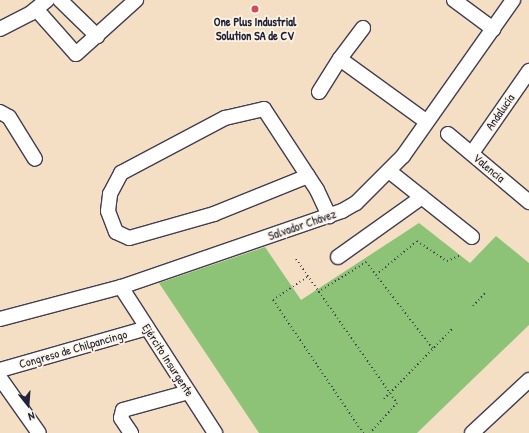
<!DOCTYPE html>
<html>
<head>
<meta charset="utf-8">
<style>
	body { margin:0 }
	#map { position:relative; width:529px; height:433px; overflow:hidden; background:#f5dfc4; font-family:"Patrick Hand",sans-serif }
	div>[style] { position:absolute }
	.green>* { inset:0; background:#8dc376 }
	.path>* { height:2px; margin-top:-1px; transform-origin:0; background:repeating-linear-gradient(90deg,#423e50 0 1px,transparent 0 4px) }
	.roads { filter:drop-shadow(1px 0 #423e50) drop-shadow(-1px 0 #423e50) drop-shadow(0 1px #423e50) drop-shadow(0 -1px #423e50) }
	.minor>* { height:14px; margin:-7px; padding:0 7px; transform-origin:7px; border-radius:7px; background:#fff }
	.dots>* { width:11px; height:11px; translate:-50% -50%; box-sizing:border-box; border:2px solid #fcf5e5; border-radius:50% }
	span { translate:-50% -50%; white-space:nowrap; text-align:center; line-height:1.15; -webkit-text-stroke:3.5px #fcf5e5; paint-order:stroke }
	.poi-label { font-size:12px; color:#22223b; font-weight:700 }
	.street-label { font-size:12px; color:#22223b }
	.north { position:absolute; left:8px; top:385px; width:40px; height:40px; -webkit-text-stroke:3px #fcf5e5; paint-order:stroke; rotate:163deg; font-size:11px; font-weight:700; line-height:16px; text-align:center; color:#22223b }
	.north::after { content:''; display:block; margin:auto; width:14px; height:18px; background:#22223b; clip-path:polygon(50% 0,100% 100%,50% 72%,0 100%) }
</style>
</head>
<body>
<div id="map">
	<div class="green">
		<i style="clip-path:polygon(419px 223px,470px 263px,496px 236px,529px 263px,529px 325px,417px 433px,259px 433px,159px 283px,265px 247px,301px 300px)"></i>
	</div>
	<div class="path">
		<i style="left:296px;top:259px;width:176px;rotate:55deg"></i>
		<i style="left:397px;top:403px;width:40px;rotate:132deg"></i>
		<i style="left:376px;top:275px;width:53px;rotate:-39.7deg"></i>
		<i style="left:417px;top:241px;width:36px;rotate:34deg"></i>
		<i style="left:447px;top:261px;width:15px;rotate:-23deg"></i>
		<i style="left:307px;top:277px;width:41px;rotate:145.9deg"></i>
		<i style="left:273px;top:300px;width:161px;rotate:55.9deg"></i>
		<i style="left:318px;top:292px;width:57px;rotate:-32deg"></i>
		<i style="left:366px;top:262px;width:110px;rotate:52.4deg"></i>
		<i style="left:473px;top:306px;width:19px;rotate:-47deg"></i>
		<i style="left:384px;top:399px;width:98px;rotate:-45.8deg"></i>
	</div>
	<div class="roads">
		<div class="minor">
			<i style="left:60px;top:0;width:52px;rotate:44.2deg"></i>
			<i style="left:454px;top:0;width:49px;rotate:36.6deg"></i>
			<i style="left:36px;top:9px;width:60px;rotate:48.4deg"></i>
			<i style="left:76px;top:54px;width:81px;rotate:-42deg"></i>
			<i style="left:363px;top:28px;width:39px;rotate:127deg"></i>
			<i style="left:340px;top:59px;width:107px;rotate:35.9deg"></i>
			<i style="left:0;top:29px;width:35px;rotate:-27deg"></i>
			<i style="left:31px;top:13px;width:21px;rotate:-39deg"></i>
			<i style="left:319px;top:92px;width:39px;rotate:-58deg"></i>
			<i style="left:0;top:112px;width:10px;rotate:29deg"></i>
			<i style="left:9px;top:117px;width:49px;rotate:58.2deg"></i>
			<i style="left:448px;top:134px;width:106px;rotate:40deg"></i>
			<i style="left:472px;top:153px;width:100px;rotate:-55.2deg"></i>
			<i style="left:389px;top:171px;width:106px;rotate:38.5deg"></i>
			<i style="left:308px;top:176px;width:101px;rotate:158deg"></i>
			<i style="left:214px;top:214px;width:88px;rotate:164.2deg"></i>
			<i style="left:129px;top:238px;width:14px;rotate:-155deg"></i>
			<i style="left:116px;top:232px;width:22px;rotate:-111deg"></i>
			<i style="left:108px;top:211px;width:17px;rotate:-83deg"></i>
			<i style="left:110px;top:194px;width:24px;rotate:-62deg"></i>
			<i style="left:121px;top:173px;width:118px;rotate:-27.9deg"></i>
			<i style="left:225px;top:118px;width:40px;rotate:-13deg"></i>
			<i style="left:264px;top:109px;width:97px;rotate:56.8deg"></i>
			<i style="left:317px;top:190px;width:29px;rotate:65deg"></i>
			<i style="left:338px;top:257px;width:103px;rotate:-35.5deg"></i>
			<i style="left:121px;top:287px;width:174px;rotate:57.2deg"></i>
			<i style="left:0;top:319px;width:125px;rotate:-14.8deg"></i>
			<i style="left:121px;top:287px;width:234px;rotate:-19deg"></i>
			<i style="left:342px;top:211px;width:16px;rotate:-30deg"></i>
			<i style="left:356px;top:203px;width:66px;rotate:-45deg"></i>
			<i style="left:403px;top:156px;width:191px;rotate:-54.8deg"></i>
			<i style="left:0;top:370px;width:153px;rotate:-15.9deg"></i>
			<i style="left:0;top:378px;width:67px;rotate:54.7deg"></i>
			<i style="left:131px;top:433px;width:18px;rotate:-124deg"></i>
			<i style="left:121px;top:418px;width:8px;rotate:-76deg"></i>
			<i style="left:123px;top:410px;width:68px;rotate:-15.3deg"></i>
			<i style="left:472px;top:433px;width:78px;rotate:-42.9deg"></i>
		</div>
	</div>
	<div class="dots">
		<i style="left:255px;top:9px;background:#d1495b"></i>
	</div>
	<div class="poi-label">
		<span style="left:255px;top:29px">One Plus Industrial<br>Solution SA de CV</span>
	</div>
	<div class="street-label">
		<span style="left:500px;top:112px;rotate:-55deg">Andalucía</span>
		<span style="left:489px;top:168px;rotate:40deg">Valencia</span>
		<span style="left:302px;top:225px;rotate:-19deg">Salvador Chávez</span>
		<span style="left:73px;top:349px;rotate:-16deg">Congreso de Chilpancingo</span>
		<span style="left:168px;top:360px;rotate:57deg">Ejército Insurgente</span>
	</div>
	<div class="north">N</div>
</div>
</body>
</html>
